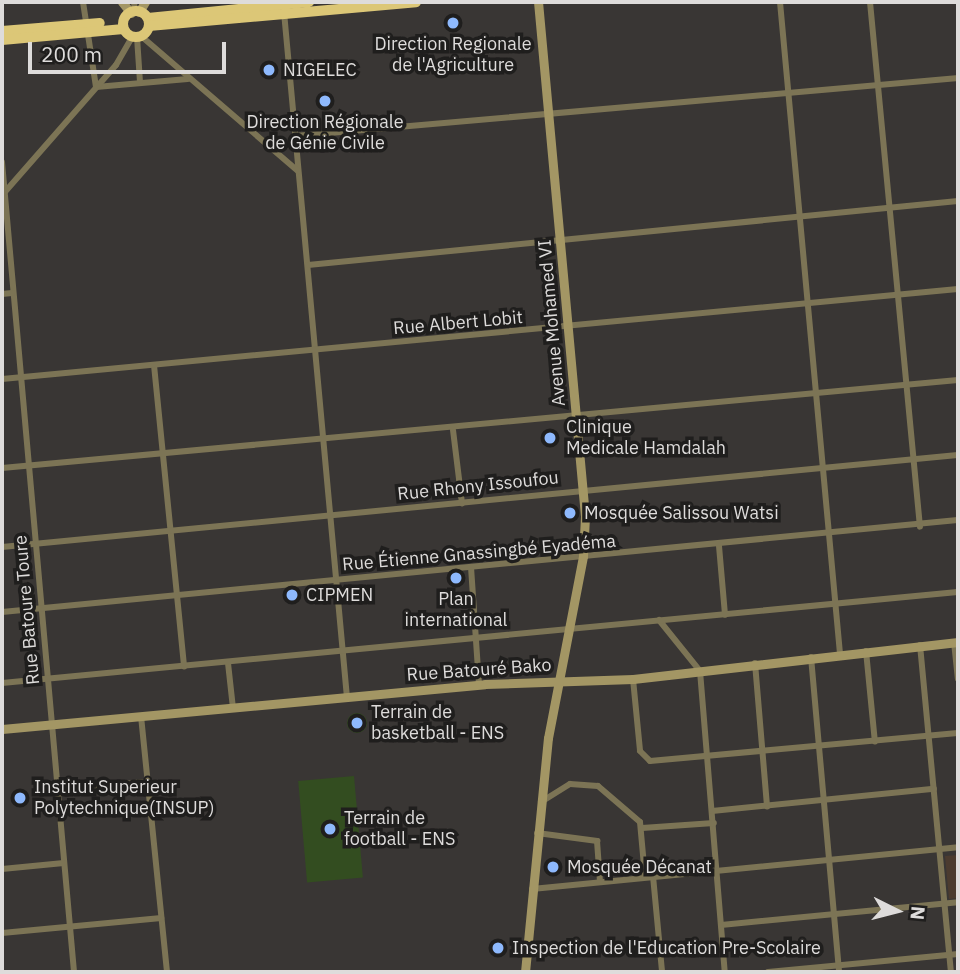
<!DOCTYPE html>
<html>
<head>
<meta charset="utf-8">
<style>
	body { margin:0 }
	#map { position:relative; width:960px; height:974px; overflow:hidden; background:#393634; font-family:"IBM Plex Sans",sans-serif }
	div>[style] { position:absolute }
	.education>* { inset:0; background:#4b3b2f }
	.green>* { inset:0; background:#334d20; transform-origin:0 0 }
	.round { border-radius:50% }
	.street>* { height:6px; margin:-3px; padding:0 3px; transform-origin:3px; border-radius:3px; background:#7c7455 }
	.secondary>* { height:9px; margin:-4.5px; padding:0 4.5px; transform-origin:4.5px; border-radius:4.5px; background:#a39664 }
	.highway>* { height:10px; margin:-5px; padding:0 5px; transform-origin:5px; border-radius:5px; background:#dcc777 }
	.highway>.ring { margin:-5px; padding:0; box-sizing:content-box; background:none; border:10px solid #dcc777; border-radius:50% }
	.dots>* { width:19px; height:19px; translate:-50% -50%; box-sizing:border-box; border:4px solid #1f1e1d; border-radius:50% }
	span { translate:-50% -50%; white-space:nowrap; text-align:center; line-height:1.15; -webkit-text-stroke:7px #1f1e1d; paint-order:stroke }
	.poi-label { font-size:18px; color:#dedcdb }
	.left { translate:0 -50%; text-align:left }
	.street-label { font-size:18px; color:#dedcdb }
	.frame { position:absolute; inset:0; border:4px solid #dedcdb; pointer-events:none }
	.north { position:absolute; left:862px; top:876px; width:70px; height:70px; -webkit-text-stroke:5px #1f1e1d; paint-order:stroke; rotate:96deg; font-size:19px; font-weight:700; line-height:28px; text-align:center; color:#dedcdb }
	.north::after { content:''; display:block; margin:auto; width:24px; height:32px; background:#dedcdb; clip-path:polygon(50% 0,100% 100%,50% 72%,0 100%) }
	.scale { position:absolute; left:28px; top:42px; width:198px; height:32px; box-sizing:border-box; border:4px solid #dedcdb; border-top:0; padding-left:9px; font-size:21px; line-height:24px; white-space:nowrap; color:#dedcdb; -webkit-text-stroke:5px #1f1e1d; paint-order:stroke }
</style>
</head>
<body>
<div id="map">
	<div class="education">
		<i style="clip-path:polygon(958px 855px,958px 898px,949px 899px,945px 856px)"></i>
	</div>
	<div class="green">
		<i class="round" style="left:347px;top:713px;width:20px;height:20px"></i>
		<i style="left:354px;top:776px;width:102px;height:56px;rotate:85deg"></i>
	</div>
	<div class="street">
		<i style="left:83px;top:2px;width:86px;rotate:81.3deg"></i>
		<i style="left:96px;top:87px;width:92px;rotate:-5deg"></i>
		<i style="left:134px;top:2px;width:10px;rotate:84deg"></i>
		<i style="left:780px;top:2px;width:655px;rotate:84.74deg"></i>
		<i style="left:870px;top:2px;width:527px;rotate:84.56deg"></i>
		<i style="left:284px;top:12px;width:688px;rotate:84.75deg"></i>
		<i style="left:141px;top:36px;width:207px;rotate:40.7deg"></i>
		<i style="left:137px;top:37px;width:45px;rotate:86.2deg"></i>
		<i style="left:295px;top:136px;width:666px;rotate:-5deg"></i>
		<i style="left:2px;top:162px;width:813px;rotate:84.92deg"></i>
		<i style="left:4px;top:193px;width:170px;rotate:-48.8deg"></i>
		<i style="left:116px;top:65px;width:34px;rotate:-60deg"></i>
		<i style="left:308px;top:265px;width:653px;rotate:-5.62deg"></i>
		<i style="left:2px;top:294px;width:10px;rotate:-6deg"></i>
		<i style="left:154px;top:365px;width:303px;rotate:84.3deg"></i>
		<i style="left:2px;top:379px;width:960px;rotate:-5.38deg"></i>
		<i style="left:453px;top:430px;width:74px;rotate:83deg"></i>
		<i style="left:2px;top:468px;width:960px;rotate:-5.26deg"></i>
		<i style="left:719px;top:546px;width:69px;rotate:85deg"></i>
		<i style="left:2px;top:547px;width:960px;rotate:-5.5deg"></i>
		<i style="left:471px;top:567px;width:118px;rotate:86.1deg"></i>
		<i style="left:2px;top:612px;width:960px;rotate:-5.5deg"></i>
		<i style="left:659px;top:620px;width:65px;rotate:51.2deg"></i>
		<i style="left:700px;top:671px;width:302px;rotate:85.3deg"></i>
		<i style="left:954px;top:642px;width:37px;rotate:84deg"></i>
		<i style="left:920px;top:645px;width:328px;rotate:84.6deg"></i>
		<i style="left:866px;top:651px;width:91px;rotate:84.4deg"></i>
		<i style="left:811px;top:657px;width:316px;rotate:84.9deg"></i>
		<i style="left:228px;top:663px;width:45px;rotate:83.7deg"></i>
		<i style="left:755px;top:663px;width:144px;rotate:85.2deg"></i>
		<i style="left:633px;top:679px;width:72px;rotate:84.4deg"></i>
		<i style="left:640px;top:751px;width:14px;rotate:45deg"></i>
		<i style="left:650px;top:761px;width:309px;rotate:-5.2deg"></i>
		<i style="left:2px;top:683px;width:960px;rotate:-5.44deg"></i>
		<i style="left:141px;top:716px;width:257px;rotate:84.2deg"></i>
		<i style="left:57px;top:790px;width:89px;rotate:-5.1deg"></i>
		<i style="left:541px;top:802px;width:34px;rotate:-32deg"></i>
		<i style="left:570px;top:784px;width:28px;rotate:4deg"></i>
		<i style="left:598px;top:786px;width:55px;rotate:40.6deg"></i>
		<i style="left:640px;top:822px;width:55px;rotate:84.8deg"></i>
		<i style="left:712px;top:811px;width:223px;rotate:-5.7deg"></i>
		<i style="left:642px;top:828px;width:72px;rotate:-4deg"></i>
		<i style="left:537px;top:833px;width:61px;rotate:7.6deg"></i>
		<i style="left:597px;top:841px;width:41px;rotate:85.8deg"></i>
		<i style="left:2px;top:869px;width:62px;rotate:-5.5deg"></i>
		<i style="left:653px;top:876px;width:96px;rotate:84.6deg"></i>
		<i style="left:532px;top:889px;width:428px;rotate:-5.6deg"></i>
		<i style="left:721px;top:925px;width:238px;rotate:-5.5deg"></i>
		<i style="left:2px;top:933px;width:160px;rotate:-5.4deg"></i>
		<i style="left:768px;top:972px;width:191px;rotate:-5.4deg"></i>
	</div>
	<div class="secondary">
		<i style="left:122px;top:2px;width:14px;rotate:51deg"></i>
		<i style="left:139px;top:12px;width:12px;rotate:-59deg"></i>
		<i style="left:2px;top:729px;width:485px;rotate:-5.3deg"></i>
		<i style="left:485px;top:684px;width:148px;rotate:-1.9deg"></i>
		<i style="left:633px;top:679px;width:327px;rotate:-6.5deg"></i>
		<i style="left:525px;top:972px;width:235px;rotate:-84.4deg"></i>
		<i style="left:548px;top:738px;width:185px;rotate:-79.1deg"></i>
		<i style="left:583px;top:556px;width:40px;rotate:-87.1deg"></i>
		<i style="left:585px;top:516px;width:516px;rotate:-95.22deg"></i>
	</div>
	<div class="highway">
		<i class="ring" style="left:123px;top:11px;width:16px;height:16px"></i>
		<i style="left:148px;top:18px;width:162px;rotate:-5.7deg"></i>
		<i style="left:149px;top:26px;width:268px;rotate:-5.1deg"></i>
		<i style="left:2px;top:31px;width:98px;rotate:-4.7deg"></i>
		<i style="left:2px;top:40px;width:122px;rotate:-5.2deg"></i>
	</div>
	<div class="dots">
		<i style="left:453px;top:23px;background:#8eb9fd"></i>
		<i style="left:269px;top:70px;background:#8eb9fd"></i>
		<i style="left:325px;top:101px;background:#8eb9fd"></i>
		<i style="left:550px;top:438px;background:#8eb9fd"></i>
		<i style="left:570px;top:513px;background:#8eb9fd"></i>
		<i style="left:456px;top:578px;background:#8eb9fd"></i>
		<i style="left:292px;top:595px;background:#8eb9fd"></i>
		<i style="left:357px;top:723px;background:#8eb9fd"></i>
		<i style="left:20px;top:798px;background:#8eb9fd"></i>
		<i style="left:330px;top:829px;background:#8eb9fd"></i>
		<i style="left:553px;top:867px;background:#8eb9fd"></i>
		<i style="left:498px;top:948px;background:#8eb9fd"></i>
	</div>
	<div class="poi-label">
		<span style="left:453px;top:55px">Direction Regionale<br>de l'Agriculture</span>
		<span class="left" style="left:283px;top:70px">NIGELEC</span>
		<span style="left:325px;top:133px">Direction Régionale<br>de Génie Civile</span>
		<span class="left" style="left:566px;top:438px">Clinique<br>Medicale Hamdalah</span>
		<span class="left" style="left:584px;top:513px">Mosquée Salissou Watsi</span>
		<span class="left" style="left:306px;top:595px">CIPMEN</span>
		<span style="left:456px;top:610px">Plan<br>international</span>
		<span class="left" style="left:371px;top:723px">Terrain de<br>basketball - ENS</span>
		<span class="left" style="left:34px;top:798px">Institut Superieur<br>Polytechnique(INSUP)</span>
		<span class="left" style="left:344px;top:829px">Terrain de<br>football - ENS</span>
		<span class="left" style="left:567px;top:867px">Mosquée Décanat</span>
		<span class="left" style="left:512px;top:948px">Inspection de l'Education Pre-Scolaire</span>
	</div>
	<div class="street-label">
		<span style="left:458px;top:323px;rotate:-5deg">Rue Albert Lobit</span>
		<span style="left:552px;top:323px;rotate:-95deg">Avenue Mohamed VI</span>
		<span style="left:478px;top:486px;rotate:-6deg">Rue Rhony Issoufou</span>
		<span style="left:479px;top:553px;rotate:-5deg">Rue Étienne Gnassingbé Eyadéma</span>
		<span style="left:27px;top:610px;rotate:-95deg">Rue Batoure Toure</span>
		<span style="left:479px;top:670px;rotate:-4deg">Rue Batouré Bako</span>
	</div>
	<div class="frame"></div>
	<div class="north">N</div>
	<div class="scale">200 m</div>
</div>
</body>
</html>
